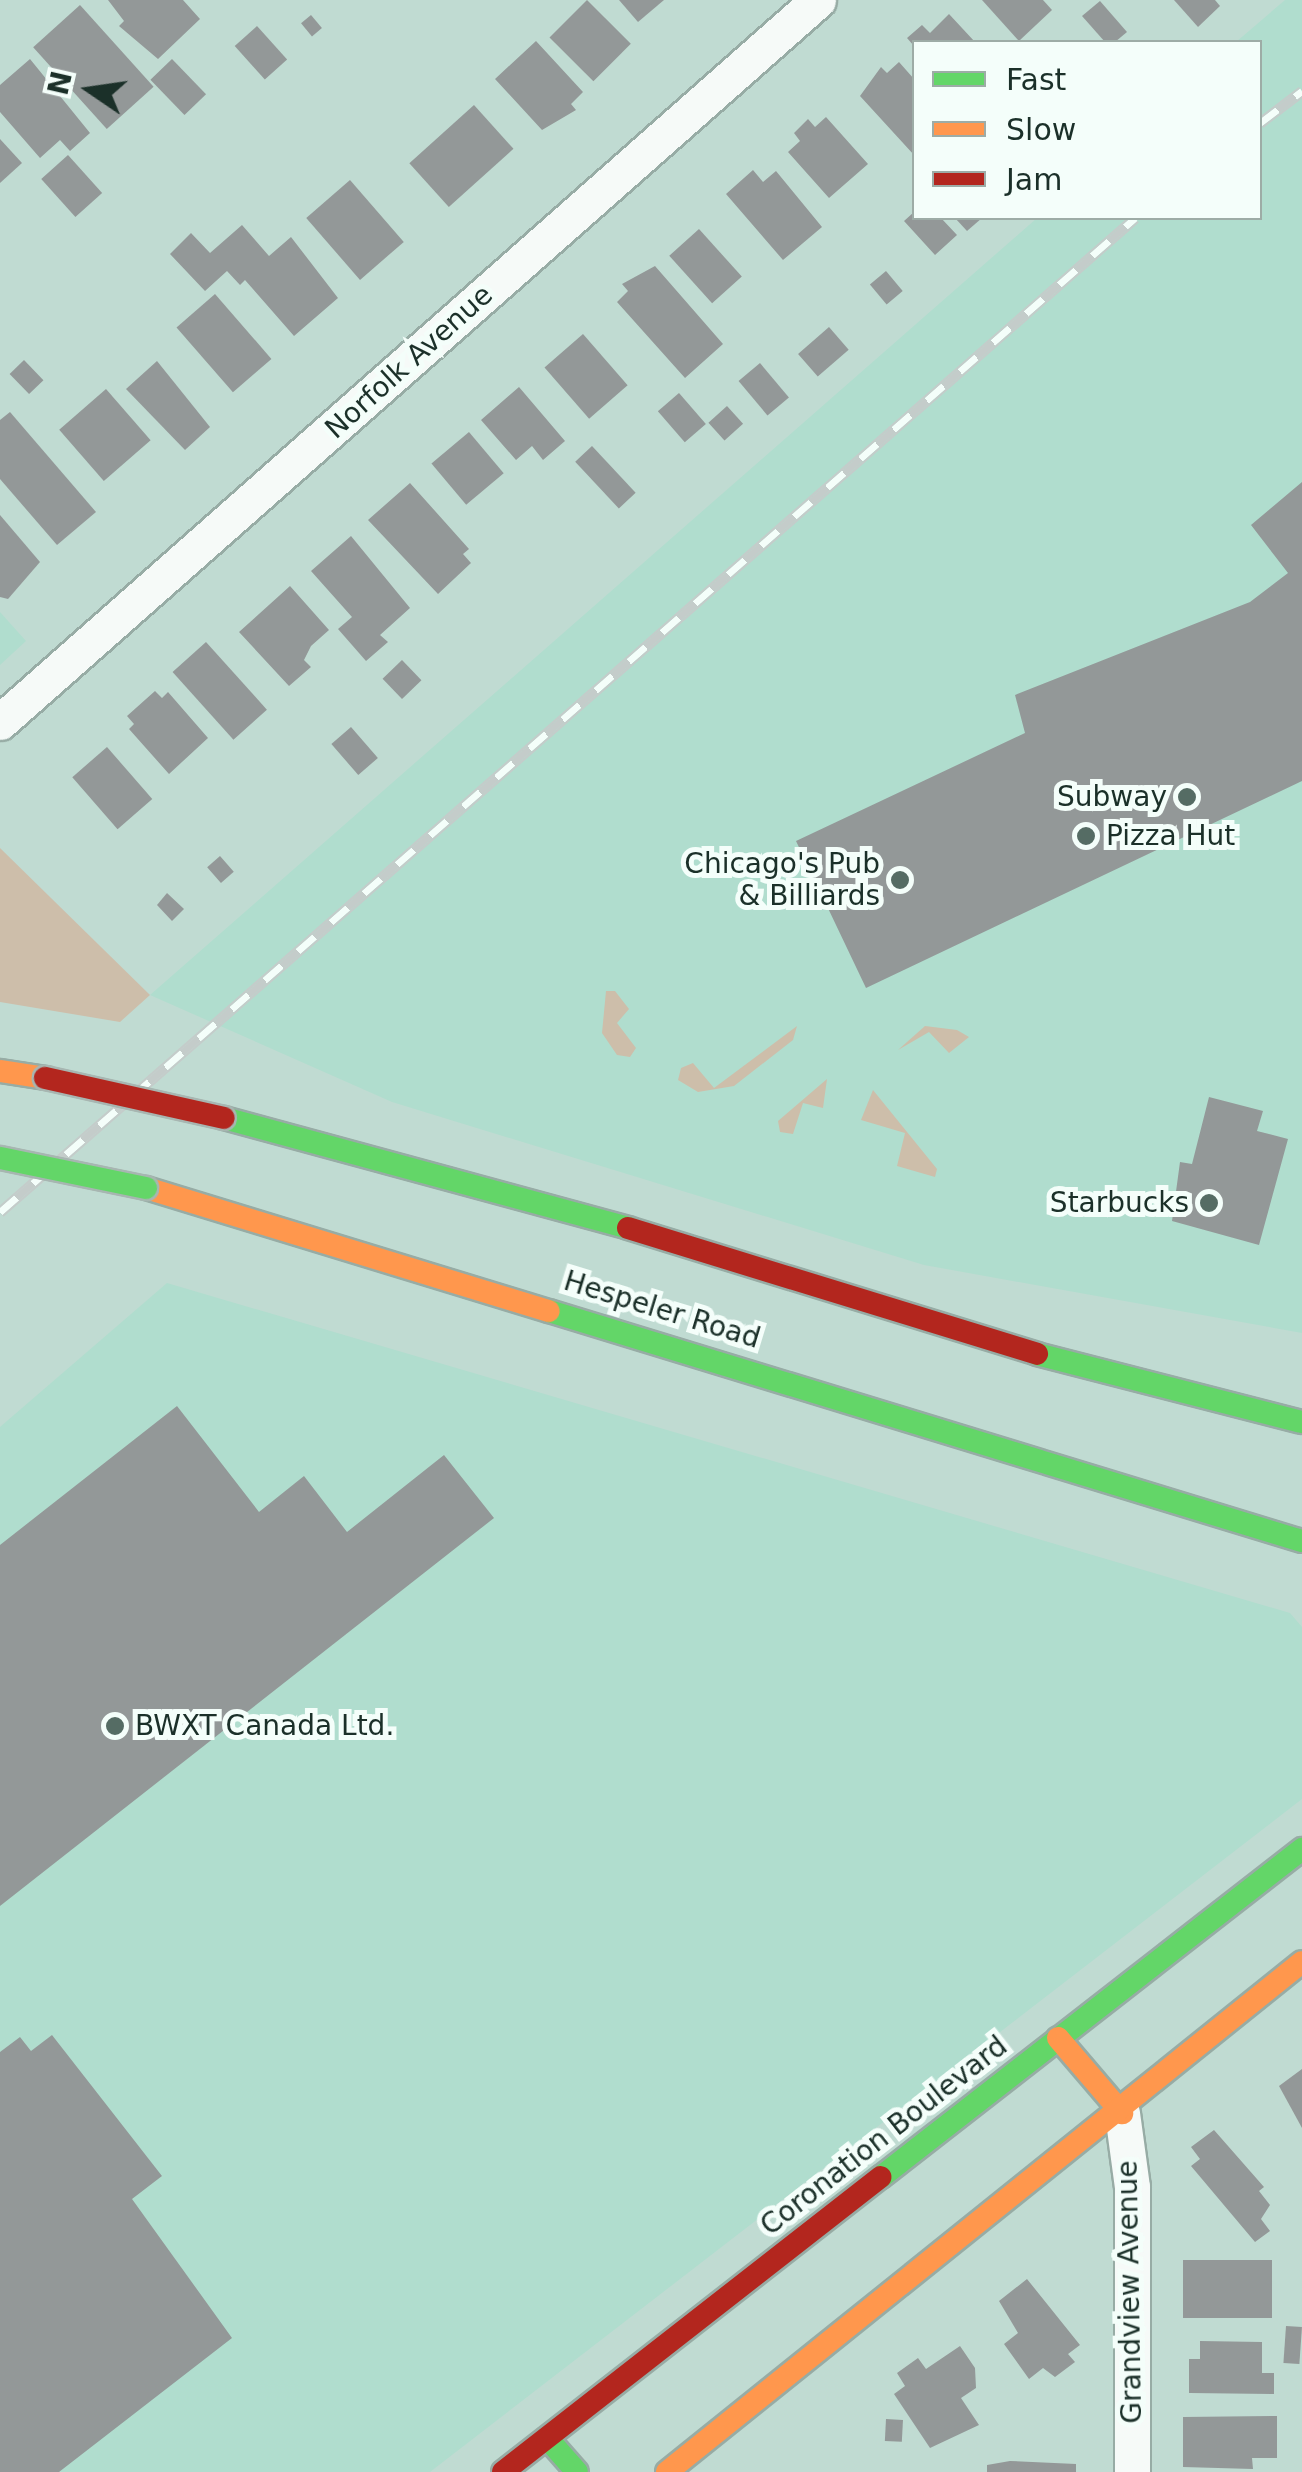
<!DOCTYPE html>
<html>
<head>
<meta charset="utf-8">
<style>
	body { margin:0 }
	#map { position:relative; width:1302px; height:2472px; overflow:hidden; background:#c0dbd2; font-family:"DejaVu Sans",sans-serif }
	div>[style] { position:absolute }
	.built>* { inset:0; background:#b0ddce }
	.green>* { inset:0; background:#cdbeaa }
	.building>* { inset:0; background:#939898; transform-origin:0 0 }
	.roads { filter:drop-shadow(2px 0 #97aca5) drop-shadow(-2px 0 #97aca5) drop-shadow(0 2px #97aca5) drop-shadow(0 -2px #97aca5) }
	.street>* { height:35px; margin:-17.5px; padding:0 17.5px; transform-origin:17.5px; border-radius:17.5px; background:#f6faf8 }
	.fast>* { height:22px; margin:-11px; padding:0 11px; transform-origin:11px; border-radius:11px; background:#63d668 }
	.slow>* { height:22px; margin:-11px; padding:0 11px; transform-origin:11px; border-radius:11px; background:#ff974d }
	.jam>* { height:22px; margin:-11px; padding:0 11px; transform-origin:11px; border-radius:11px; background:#b3261e }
	.rail>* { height:11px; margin-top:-5.5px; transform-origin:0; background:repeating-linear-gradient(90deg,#f4fefa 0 22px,#c4ccca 0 44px); box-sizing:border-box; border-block:2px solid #c4ccca }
	.bridges { filter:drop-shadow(2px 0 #a7b6b1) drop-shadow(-2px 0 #a7b6b1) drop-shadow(0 2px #a7b6b1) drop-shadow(0 -2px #a7b6b1) }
	.fast-bridge>* { height:22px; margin:-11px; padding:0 11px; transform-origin:11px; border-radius:11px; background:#63d668 }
	.jam-bridge>* { height:22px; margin:-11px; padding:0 11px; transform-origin:11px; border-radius:11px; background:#b3261e }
	.dots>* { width:28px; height:28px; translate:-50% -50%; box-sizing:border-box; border:5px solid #f4fefa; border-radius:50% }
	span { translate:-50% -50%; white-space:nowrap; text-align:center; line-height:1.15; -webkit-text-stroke:10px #f4fefa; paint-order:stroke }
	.street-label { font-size:28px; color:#1b3029 }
	.poi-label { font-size:28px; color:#1b3029 }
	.right { translate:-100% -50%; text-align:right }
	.left { translate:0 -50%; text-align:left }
	.legend { position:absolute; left:912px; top:40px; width:350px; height:180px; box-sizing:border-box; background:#f4fefa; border:2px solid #9daca6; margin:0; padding:12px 18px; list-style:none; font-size:30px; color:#1b3029 }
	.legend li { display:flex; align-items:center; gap:20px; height:50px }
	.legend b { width:50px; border:2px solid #9daca6 }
	.north { position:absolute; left:40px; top:40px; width:100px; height:100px; -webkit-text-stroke:8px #f4fefa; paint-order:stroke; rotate:283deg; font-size:28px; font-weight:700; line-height:40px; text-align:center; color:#1b3029 }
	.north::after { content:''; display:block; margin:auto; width:35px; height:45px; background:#1b3029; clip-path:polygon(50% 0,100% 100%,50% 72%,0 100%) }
</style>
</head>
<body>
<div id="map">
	<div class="built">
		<i style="clip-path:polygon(1285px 0,1302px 0,1302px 1333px,924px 1265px,392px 1102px,150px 995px,1037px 218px,1260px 218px,1260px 42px,1236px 42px)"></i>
		<i style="clip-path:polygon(0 612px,26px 641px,0 665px)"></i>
		<i style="clip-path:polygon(167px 1283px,1290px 1613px,1302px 1627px,1302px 1799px,430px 2472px,0 2472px,0 1427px)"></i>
	</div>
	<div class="green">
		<i style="clip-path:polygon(0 848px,150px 995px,120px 1022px,0 1002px)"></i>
		<i style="clip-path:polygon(606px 991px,615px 991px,629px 1009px,617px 1023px,636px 1048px,630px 1057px,617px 1055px,602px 1033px)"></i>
		<i style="clip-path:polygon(797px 1026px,793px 1040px,734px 1086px,698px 1092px,678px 1080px,681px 1068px,693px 1063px,714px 1088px)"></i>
		<i style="clip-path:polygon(925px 1026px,957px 1030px,969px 1037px,949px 1053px,929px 1032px,898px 1050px)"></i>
		<i style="clip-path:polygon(827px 1079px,823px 1108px,803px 1103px,793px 1134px,780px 1132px,778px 1121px)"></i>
		<i style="clip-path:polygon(873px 1090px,937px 1169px,935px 1177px,897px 1166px,905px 1133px,861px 1120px)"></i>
	</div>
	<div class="building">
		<i style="clip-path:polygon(108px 0,183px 0,200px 19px,158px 59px,119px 26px,124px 21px)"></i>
		<i style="left:587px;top:0;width:62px;height:53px;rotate:45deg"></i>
		<i style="clip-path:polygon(619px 0,664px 0,638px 22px)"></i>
		<i style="clip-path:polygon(982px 0,1043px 0,1052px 10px,1019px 41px)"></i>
		<i style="clip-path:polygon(1174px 0,1215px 0,1220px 6px,1198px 27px)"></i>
		<i style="clip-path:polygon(1100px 1px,1127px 32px,1115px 42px,1105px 42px,1082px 16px)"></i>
		<i style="left:80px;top:5px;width:110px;height:63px;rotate:48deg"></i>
		<i style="clip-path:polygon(949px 14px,975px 42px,914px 46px,907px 38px,922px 25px,930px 33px)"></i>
		<i style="left:311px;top:15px;width:17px;height:13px;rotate:50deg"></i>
		<i style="left:257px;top:26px;width:45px;height:30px;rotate:48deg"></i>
		<i style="clip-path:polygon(536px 41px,583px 92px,571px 104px,576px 110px,542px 130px,495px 79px)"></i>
		<i style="clip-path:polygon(30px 59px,90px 133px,70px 151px,60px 140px,40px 158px,0 112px,0 85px)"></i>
		<i style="left:172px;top:59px;width:49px;height:30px;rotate:46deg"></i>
		<i style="clip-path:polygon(899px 62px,914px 79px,914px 155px,860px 96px,881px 67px,887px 73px)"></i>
		<i style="left:474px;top:105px;width:59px;height:87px;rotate:48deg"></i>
		<i style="clip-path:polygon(826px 117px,868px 164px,829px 198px,788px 152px,800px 141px,794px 133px,808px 119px,815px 127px)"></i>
		<i style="clip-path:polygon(0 139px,22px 163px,0 183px)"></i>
		<i style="left:68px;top:155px;width:51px;height:36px;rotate:48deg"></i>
		<i style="clip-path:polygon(753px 170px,763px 182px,776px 171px,822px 227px,783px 260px,726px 194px)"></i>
		<i style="left:350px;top:180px;width:82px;height:58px;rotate:49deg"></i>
		<i style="clip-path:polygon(914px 212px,914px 218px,941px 218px,957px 235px,935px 255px,904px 221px)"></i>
		<i style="clip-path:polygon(955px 218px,982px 218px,967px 231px)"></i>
		<i style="clip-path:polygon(242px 225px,269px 256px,291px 237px,338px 298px,294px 336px,245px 280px,240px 285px,227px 271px,205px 291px,170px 254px,191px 233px,210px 253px)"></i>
		<i style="left:699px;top:229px;width:64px;height:40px;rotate:48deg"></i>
		<i style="clip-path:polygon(655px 266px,723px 344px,685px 378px,617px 302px,628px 291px,622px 284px)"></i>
		<i style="left:886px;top:271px;width:26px;height:21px;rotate:50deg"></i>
		<i style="left:215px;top:294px;width:86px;height:51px;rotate:49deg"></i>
		<i style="left:829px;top:327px;width:30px;height:41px;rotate:49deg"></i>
		<i style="left:583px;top:334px;width:68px;height:51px;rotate:49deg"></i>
		<i style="left:24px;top:360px;width:28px;height:20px;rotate:46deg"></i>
		<i style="clip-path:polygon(157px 361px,210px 427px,185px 450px,126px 389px)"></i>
		<i style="left:760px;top:363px;width:45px;height:28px;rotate:50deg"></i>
		<i style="clip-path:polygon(519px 387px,565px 441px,543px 460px,532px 446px,516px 460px,481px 420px)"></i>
		<i style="left:106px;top:389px;width:68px;height:62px;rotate:49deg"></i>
		<i style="left:679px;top:393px;width:41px;height:28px;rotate:49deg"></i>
		<i style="left:727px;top:406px;width:24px;height:25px;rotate:48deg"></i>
		<i style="clip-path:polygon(10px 412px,96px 512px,57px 545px,0 479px,0 420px)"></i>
		<i style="left:469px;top:432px;width:54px;height:49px;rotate:50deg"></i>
		<i style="left:592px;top:446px;width:64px;height:23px;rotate:47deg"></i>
		<i style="clip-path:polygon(1302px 482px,1302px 781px,866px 988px,796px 841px,1025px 733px,1015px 695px,1250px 602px,1288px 573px,1251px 525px)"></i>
		<i style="clip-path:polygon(410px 483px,469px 549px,463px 554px,471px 563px,438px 594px,368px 520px)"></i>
		<i style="clip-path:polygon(0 515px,40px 562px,8px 599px,0 597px)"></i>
		<i style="clip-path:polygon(351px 536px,410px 608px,380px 635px,388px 642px,366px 661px,338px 629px,352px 617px,311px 571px)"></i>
		<i style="clip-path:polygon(290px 586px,329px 630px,311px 646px,304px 660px,311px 667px,289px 686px,239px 632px)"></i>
		<i style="left:206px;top:642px;width:91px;height:45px;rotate:48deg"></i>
		<i style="left:402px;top:660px;width:28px;height:27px;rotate:46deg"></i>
		<i style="clip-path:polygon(155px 691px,162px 698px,168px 692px,208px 738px,169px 774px,129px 729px,134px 724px,127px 716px)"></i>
		<i style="left:351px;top:727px;width:41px;height:26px;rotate:49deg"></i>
		<i style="left:107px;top:747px;width:69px;height:46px;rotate:49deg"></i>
		<i style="left:220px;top:856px;width:21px;height:17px;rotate:49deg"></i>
		<i style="clip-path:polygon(167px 893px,184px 909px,172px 921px,157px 905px)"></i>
		<i style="clip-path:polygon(1209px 1097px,1263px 1111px,1257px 1131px,1288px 1139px,1259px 1245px,1172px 1221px,1180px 1162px,1192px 1164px)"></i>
		<i style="clip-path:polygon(177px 1406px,259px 1512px,304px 1476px,347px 1532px,444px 1455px,494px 1518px,0 1906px,0 1545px)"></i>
		<i style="clip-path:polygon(52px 2035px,162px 2176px,132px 2199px,232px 2338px,59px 2472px,0 2472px,0 2052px,20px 2037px,31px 2051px)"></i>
		<i style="clip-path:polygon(1302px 2069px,1302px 2128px,1279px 2086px)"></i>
		<i style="clip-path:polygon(1214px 2130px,1264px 2187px,1259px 2191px,1270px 2205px,1261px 2219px,1270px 2231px,1255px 2242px,1191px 2166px,1200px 2159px,1191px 2147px)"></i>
		<i style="left:1272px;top:2260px;width:58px;height:89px;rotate:90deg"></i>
		<i style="clip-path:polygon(1027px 2279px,1080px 2345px,1068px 2354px,1075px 2362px,1055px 2377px,1043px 2368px,1029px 2379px,1004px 2344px,1018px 2333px,999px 2301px)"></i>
		<i style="left:1286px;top:2326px;width:16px;height:37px;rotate:4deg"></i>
		<i style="clip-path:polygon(1200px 2341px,1262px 2342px,1262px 2373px,1274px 2373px,1274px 2394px,1189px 2393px,1189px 2359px,1200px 2359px)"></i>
		<i style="clip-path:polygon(960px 2346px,975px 2368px,976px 2388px,961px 2398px,979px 2425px,930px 2448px,894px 2394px,905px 2386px,897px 2373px,918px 2358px,926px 2369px)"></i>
		<i style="clip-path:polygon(1277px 2416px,1277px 2458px,1252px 2458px,1253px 2469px,1183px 2467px,1183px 2417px)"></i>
		<i style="left:886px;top:2419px;width:17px;height:22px;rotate:3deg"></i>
		<i style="clip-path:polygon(1010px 2461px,1076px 2464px,1076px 2472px,987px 2472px,987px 2465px)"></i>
	</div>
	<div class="roads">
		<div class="street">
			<i style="left:0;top:722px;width:1091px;rotate:-41.43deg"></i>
			<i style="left:1122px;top:2113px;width:75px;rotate:82.3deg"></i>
			<i style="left:1132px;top:2187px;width:285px;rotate:90deg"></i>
		</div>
		<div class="fast">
			<i style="left:224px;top:1118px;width:419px;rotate:15.2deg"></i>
			<i style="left:549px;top:1311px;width:787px;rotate:16.99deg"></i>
			<i style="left:1037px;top:1354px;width:274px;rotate:14.4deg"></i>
			<i style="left:881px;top:2177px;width:534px;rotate:-37.92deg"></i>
			<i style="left:547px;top:2438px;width:45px;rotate:48.6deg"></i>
		</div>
		<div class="slow">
			<i style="left:0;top:1071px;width:46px;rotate:8.8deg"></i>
			<i style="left:146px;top:1188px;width:421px;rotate:17deg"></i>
			<i style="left:1058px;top:2038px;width:99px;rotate:49.5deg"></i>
			<i style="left:667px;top:2472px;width:814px;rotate:-38.77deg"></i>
		</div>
		<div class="jam">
			<i style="left:628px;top:1228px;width:428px;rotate:17.1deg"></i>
			<i style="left:503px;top:2472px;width:479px;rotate:-38deg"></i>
		</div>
	</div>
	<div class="rail">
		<i style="left:1260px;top:123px;width:53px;rotate:-37.3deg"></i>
		<i style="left:0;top:1212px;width:1509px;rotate:-41.21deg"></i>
	</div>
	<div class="bridges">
		<div class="fast-bridge">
			<i style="left:0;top:1158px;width:149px;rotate:11.6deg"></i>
		</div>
		<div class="jam-bridge">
			<i style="left:45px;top:1078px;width:183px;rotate:12.6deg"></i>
		</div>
	</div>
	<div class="dots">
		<i style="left:1187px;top:797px;background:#556c64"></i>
		<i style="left:1086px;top:836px;background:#556c64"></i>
		<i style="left:900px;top:880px;background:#556c64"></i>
		<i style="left:1209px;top:1203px;background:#556c64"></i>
		<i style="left:115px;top:1726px;background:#556c64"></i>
	</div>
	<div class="street-label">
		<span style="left:409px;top:362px;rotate:-42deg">Norfolk Avenue</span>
		<span style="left:662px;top:1310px;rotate:17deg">Hespeler Road</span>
		<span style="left:884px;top:2136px;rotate:-38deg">Coronation Boulevard</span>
		<span style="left:1130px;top:2292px;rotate:-91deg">Grandview Avenue</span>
	</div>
	<div class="poi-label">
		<span class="right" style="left:1167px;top:797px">Subway</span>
		<span class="left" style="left:1106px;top:836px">Pizza Hut</span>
		<span class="right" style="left:880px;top:880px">Chicago's Pub<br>&amp; Billiards</span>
		<span class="right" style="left:1189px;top:1203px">Starbucks</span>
		<span class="left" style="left:135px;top:1726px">BWXT Canada Ltd.</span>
	</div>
	<ul class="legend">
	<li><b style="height:12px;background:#63d668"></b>Fast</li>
	<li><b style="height:12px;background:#ff974d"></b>Slow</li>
	<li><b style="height:12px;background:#b3261e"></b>Jam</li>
	</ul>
	<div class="north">N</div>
</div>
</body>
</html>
